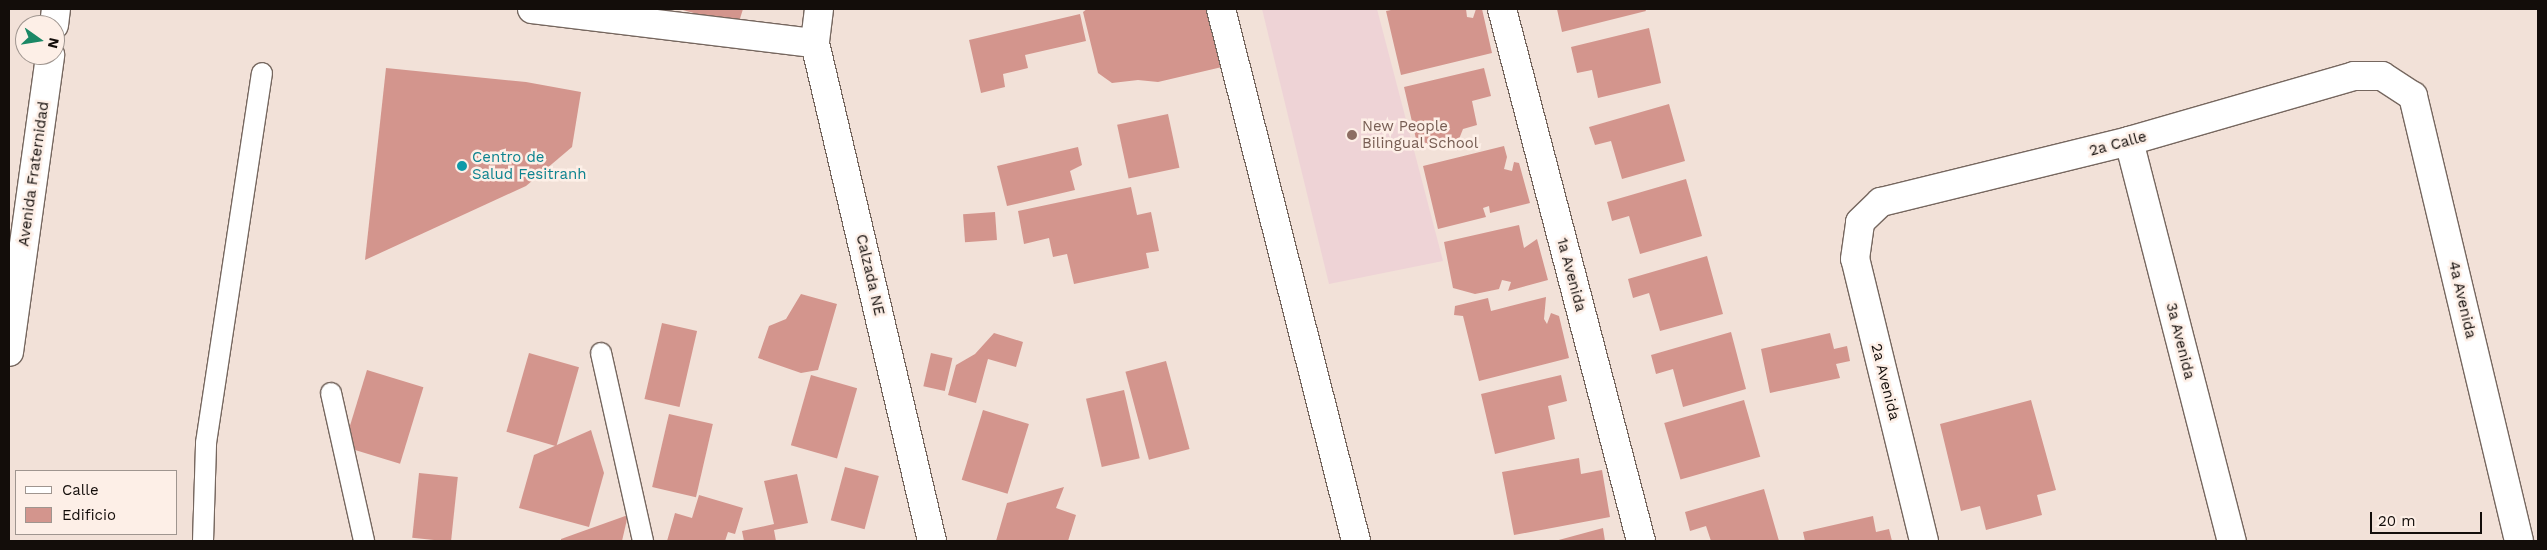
<!DOCTYPE html>
<html>
<head>
<meta charset="utf-8">
<style>
	body { margin:0 }
	#map { position:relative; width:2547px; height:550px; overflow:hidden; background:#f2e1d8; font-family:"Work Sans",sans-serif }
	div>[style] { position:absolute }
	.education>* { inset:0; background:#eed3d6 }
	.building>* { inset:0; background:#d3958d; transform-origin:0 0 }
	.roads { filter:drop-shadow(1px 0 #76675f) drop-shadow(-1px 0 #76675f) drop-shadow(0 1px #76675f) drop-shadow(0 -1px #76675f) }
	.lane>* { height:20px; margin:-10px; padding:0 10px; transform-origin:10px; border-radius:10px; background:#fff }
	.street>* { height:28px; margin:-14px; padding:0 14px; transform-origin:14px; border-radius:14px; background:#fff }
	.dots>* { width:14px; height:14px; translate:-50% -50%; box-sizing:border-box; border:2px solid #fdefe7; border-radius:50% }
	span { translate:-50% -50%; white-space:nowrap; text-align:center; line-height:1.15; -webkit-text-stroke:5px #fdefe7; paint-order:stroke }
	.education-label { font-size:15px; color:#785e54 }
	.left { translate:0 -50%; text-align:left }
	.street-label { font-size:15px; color:#130d0a }
	.culture-label { font-size:15px; color:#0d838f }
	.frame { position:absolute; inset:0; border:10px solid #130d0a; pointer-events:none }
	.legend { position:absolute; left:15px; top:470px; width:162px; height:65px; box-sizing:border-box; background:#fdefe7; border:1px solid #9f958f; margin:0; padding:6px 9px; list-style:none; font-size:15px; color:#130d0a }
	.legend li { display:flex; align-items:center; gap:10px; height:25px }
	.legend b { width:25px; border:1px solid #9f958f }
	.north { position:absolute; left:15px; top:15px; width:50px; height:50px; box-sizing:border-box; background:#fdefe7; border:1px solid #9f958f; border-radius:50%; rotate:103deg; font-size:14px; font-weight:700; line-height:20px; text-align:center; color:#130d0a }
	.north::after { content:''; display:block; margin:auto; width:18px; height:22px; background:#1b8866; clip-path:polygon(50% 0,100% 100%,50% 72%,0 100%) }
	.scale { position:absolute; left:2370px; top:512px; width:112px; height:22px; box-sizing:border-box; border:2px solid #130d0a; border-top:0; padding-left:6px; font-size:15px; line-height:18px; white-space:nowrap; color:#130d0a; -webkit-text-stroke:4px #fdefe7; paint-order:stroke }
</style>
</head>
<body>
<div id="map">
	<div class="education">
		<i style="clip-path:polygon(1262px 9px,1377px 9px,1443px 261px,1329px 284px)"></i>
	</div>
	<div class="building">
		<i style="clip-path:polygon(679px 9px,743px 9px,738px 25px)"></i>
		<i style="clip-path:polygon(1087px 9px,1208px 9px,1222px 67px,1158px 82px,1138px 80px,1112px 83px,1098px 73px,1083px 12px)"></i>
		<i style="clip-path:polygon(1396px 9px,1466px 9px,1467px 17px,1473px 18px,1476px 9px,1482px 9px,1492px 53px,1401px 75px,1386px 11px)"></i>
		<i style="clip-path:polygon(1557px 9px,1645px 9px,1646px 11px,1562px 32px)"></i>
		<i style="clip-path:polygon(1080px 14px,1086px 41px,1025px 55px,1028px 68px,1003px 74px,1005px 87px,981px 93px,969px 40px)"></i>
		<i style="clip-path:polygon(1649px 28px,1661px 83px,1598px 98px,1592px 70px,1577px 73px,1571px 47px)"></i>
		<i style="clip-path:polygon(386px 68px,526px 82px,581px 92px,572px 147px,526px 186px,365px 260px)"></i>
		<i style="clip-path:polygon(1484px 68px,1491px 96px,1472px 101px,1477px 125px,1463px 129px,1459px 139px,1431px 145px,1416px 139px,1404px 87px)"></i>
		<i style="clip-path:polygon(1669px 104px,1685px 161px,1622px 179px,1611px 141px,1595px 145px,1589px 127px)"></i>
		<i style="left:1168px;top:114px;width:55px;height:52px;rotate:78deg"></i>
		<i style="clip-path:polygon(1504px 146px,1507px 157px,1504px 169px,1512px 171px,1514px 162px,1519px 163px,1530px 203px,1490px 213px,1489px 206px,1483px 208px,1486px 217px,1438px 229px,1423px 166px)"></i>
		<i style="clip-path:polygon(1078px 147px,1082px 165px,1070px 171px,1075px 190px,1007px 206px,997px 166px)"></i>
		<i style="clip-path:polygon(1686px 179px,1702px 236px,1640px 254px,1629px 216px,1612px 221px,1607px 202px)"></i>
		<i style="clip-path:polygon(1131px 187px,1137px 215px,1151px 212px,1159px 251px,1146px 253px,1149px 268px,1074px 284px,1067px 254px,1053px 257px,1049px 238px,1024px 244px,1018px 211px)"></i>
		<i style="left:995px;top:212px;width:28px;height:32px;rotate:86deg"></i>
		<i style="clip-path:polygon(1519px 225px,1524px 248px,1537px 239px,1548px 280px,1508px 291px,1511px 282px,1502px 280px,1499px 289px,1475px 294px,1453px 288px,1444px 242px)"></i>
		<i style="clip-path:polygon(1707px 256px,1723px 314px,1660px 331px,1649px 293px,1633px 298px,1628px 279px)"></i>
		<i style="clip-path:polygon(801px 294px,837px 304px,818px 370px,801px 373px,758px 358px,769px 326px,786px 319px)"></i>
		<i style="clip-path:polygon(1546px 297px,1544px 319px,1547px 324px,1551px 313px,1559px 316px,1569px 358px,1479px 381px,1463px 316px,1454px 315px,1455px 306px,1488px 298px,1491px 311px)"></i>
		<i style="left:662px;top:323px;width:36px;height:78px;rotate:13deg"></i>
		<i style="clip-path:polygon(1731px 332px,1746px 389px,1683px 407px,1673px 369px,1656px 374px,1651px 355px)"></i>
		<i style="clip-path:polygon(994px 333px,1023px 342px,1016px 367px,988px 359px,976px 403px,948px 395px,956px 365px,975px 354px)"></i>
		<i style="clip-path:polygon(1830px 333px,1834px 349px,1847px 346px,1850px 361px,1836px 364px,1840px 378px,1770px 393px,1761px 349px)"></i>
		<i style="left:529px;top:353px;width:52px;height:82px;rotate:16deg"></i>
		<i style="left:931px;top:353px;width:22px;height:34px;rotate:13deg"></i>
		<i style="left:1166px;top:361px;width:91px;height:42px;rotate:75deg"></i>
		<i style="left:367px;top:370px;width:59px;height:80px;rotate:17deg"></i>
		<i style="left:811px;top:375px;width:48px;height:73px;rotate:16deg"></i>
		<i style="clip-path:polygon(1561px 375px,1567px 401px,1548px 406px,1555px 439px,1495px 454px,1481px 394px)"></i>
		<i style="left:1124px;top:390px;width:70px;height:39px;rotate:77deg"></i>
		<i style="left:1744px;top:400px;width:59px;height:83px;rotate:74deg"></i>
		<i style="clip-path:polygon(2031px 400px,2056px 490px,2037px 495px,2042px 515px,1986px 530px,1980px 506px,1961px 511px,1940px 424px)"></i>
		<i style="left:983px;top:410px;width:48px;height:73px;rotate:17deg"></i>
		<i style="left:669px;top:414px;width:45px;height:75px;rotate:13deg"></i>
		<i style="clip-path:polygon(591px 430px,604px 473px,589px 527px,519px 508px,534px 455px)"></i>
		<i style="clip-path:polygon(1579px 458px,1581px 474px,1602px 470px,1610px 517px,1514px 535px,1502px 472px)"></i>
		<i style="left:845px;top:467px;width:35px;height:55px;rotate:15deg"></i>
		<i style="left:419px;top:473px;width:39px;height:65px;rotate:6deg"></i>
		<i style="clip-path:polygon(797px 474px,808px 523px,774px 530px,776px 541px,744px 541px,742px 531px,774px 524px,764px 481px)"></i>
		<i style="clip-path:polygon(1064px 487px,1056px 508px,1076px 515px,1068px 541px,996px 541px,1007px 503px)"></i>
		<i style="clip-path:polygon(1764px 489px,1779px 541px,1711px 541px,1706px 526px,1690px 531px,1685px 512px)"></i>
		<i style="clip-path:polygon(699px 495px,743px 508px,735px 534px,728px 532px,725px 541px,667px 541px,675px 513px,692px 518px)"></i>
		<i style="clip-path:polygon(628px 515px,622px 541px,561px 541px,561px 539px)"></i>
		<i style="clip-path:polygon(1873px 516px,1876px 532px,1889px 529px,1892px 541px,1805px 541px,1803px 532px)"></i>
		<i style="clip-path:polygon(1603px 528px,1605px 541px,1555px 541px)"></i>
	</div>
	<div class="roads">
		<div class="lane">
			<i style="left:601px;top:353px;width:193px;rotate:77.4deg"></i>
			<i style="left:331px;top:393px;width:152px;rotate:77.4deg"></i>
			<i style="left:203px;top:541px;width:98px;rotate:-88.2deg"></i>
			<i style="left:206px;top:443px;width:374px;rotate:-81.4deg"></i>
		</div>
		<div class="street">
			<i style="left:532px;top:9px;width:285px;rotate:6.9deg"></i>
			<i style="left:819px;top:9px;width:34px;rotate:97deg"></i>
			<i style="left:815px;top:43px;width:512px;rotate:76.78deg"></i>
			<i style="left:1221px;top:9px;width:549px;rotate:75.76deg"></i>
			<i style="left:1502px;top:9px;width:550px;rotate:75.36deg"></i>
			<i style="left:54px;top:25px;width:16px;rotate:-83deg"></i>
			<i style="left:2129px;top:141px;width:413px;rotate:75.6deg"></i>
			<i style="left:9px;top:352px;width:300px;rotate:-82.1deg"></i>
			<i style="left:1924px;top:541px;width:290px;rotate:-103.7deg"></i>
			<i style="left:1855px;top:259px;width:37px;rotate:-82deg"></i>
			<i style="left:1860px;top:222px;width:29px;rotate:-44deg"></i>
			<i style="left:1881px;top:202px;width:255px;rotate:-13.8deg"></i>
			<i style="left:2129px;top:141px;width:234px;rotate:-16.1deg"></i>
			<i style="left:2354px;top:76px;width:28px"></i>
			<i style="left:2382px;top:76px;width:37px;rotate:33deg"></i>
			<i style="left:2413px;top:96px;width:457px;rotate:76.6deg"></i>
		</div>
	</div>
	<div class="dots">
		<i style="left:1352px;top:135px;background:#8d6e63"></i>
		<i style="left:462px;top:166px;background:#0f9aa8"></i>
	</div>
	<div class="education-label">
		<span class="left" style="left:1362px;top:135px">New People<br>Bilingual School</span>
	</div>
	<div class="street-label">
		<span style="left:2118px;top:144px;rotate:-15deg">2a Calle</span>
		<span style="left:34px;top:174px;rotate:-82deg">Avenida Fraternidad</span>
		<span style="left:870px;top:275px;rotate:77deg">Calzada NE</span>
		<span style="left:1571px;top:275px;rotate:75deg">1a Avenida</span>
		<span style="left:2462px;top:300px;rotate:77deg">4a Avenida</span>
		<span style="left:2180px;top:341px;rotate:76deg">3a Avenida</span>
		<span style="left:1885px;top:382px;rotate:76deg">2a Avenida</span>
	</div>
	<div class="culture-label">
		<span class="left" style="left:472px;top:166px">Centro de<br>Salud Fesitranh</span>
	</div>
	<div class="frame"></div>
	<ul class="legend">
	<li><b style="height:6px;background:#fff"></b>Calle</li>
	<li><b style="height:14px;background:#d3958d"></b>Edificio</li>
	</ul>
	<div class="north">N</div>
	<div class="scale">20 m</div>
</div>
</body>
</html>
